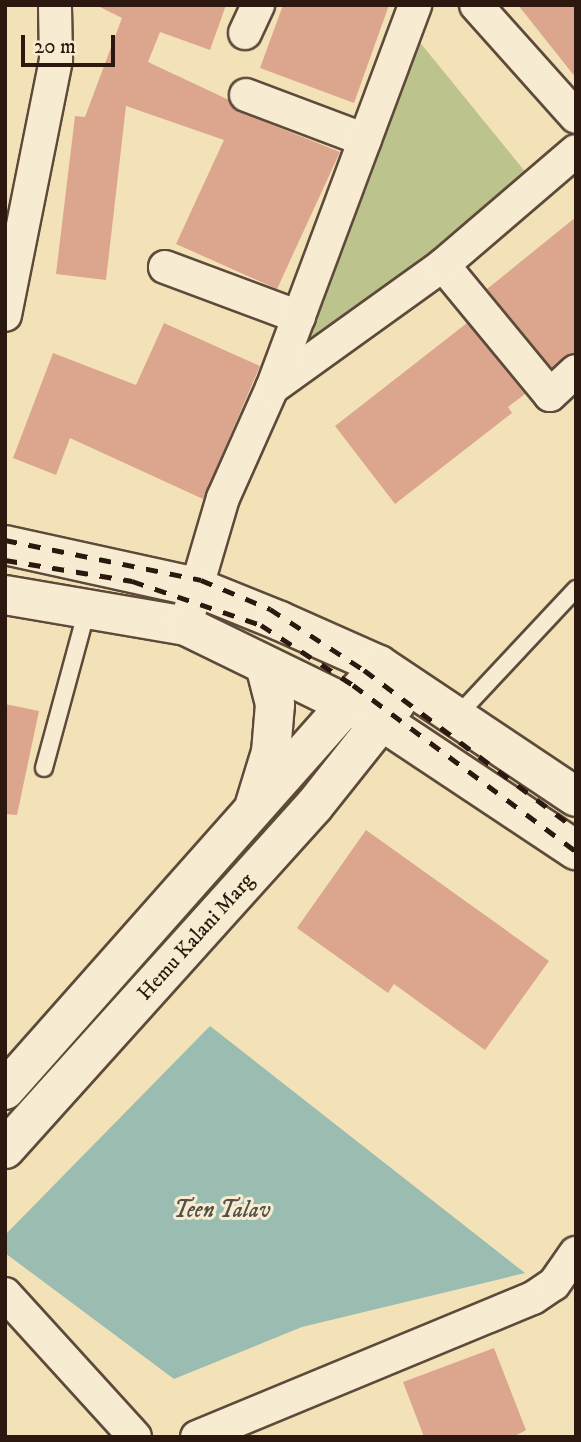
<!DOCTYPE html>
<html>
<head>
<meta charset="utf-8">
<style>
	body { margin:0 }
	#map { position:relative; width:581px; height:1442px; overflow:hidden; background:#f3e2b8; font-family:"IM FELL DW Pica",serif }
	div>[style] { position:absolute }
	.green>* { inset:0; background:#bdc38d }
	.water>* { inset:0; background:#9bbdb1 }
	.building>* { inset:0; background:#dca68e }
	.roads { filter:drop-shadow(2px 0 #5e4a3a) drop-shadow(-2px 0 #5e4a3a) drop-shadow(0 2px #5e4a3a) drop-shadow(0 -2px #5e4a3a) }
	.service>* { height:16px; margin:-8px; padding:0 8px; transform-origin:8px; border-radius:8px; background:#f7ecd1 }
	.minor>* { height:32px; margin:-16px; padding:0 16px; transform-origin:16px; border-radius:16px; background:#f7ecd1 }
	.secondary>* { height:38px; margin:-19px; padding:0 19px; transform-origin:19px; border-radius:19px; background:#f7ecd1 }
	.rail>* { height:5px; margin-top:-2.5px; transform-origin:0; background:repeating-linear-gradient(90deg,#2d1810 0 12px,transparent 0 24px) }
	span { translate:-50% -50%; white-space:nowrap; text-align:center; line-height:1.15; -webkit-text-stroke:6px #f7ecd1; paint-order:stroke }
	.street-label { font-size:21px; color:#2d1810 }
	.water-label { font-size:23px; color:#545248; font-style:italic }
	.frame { position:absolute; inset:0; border:7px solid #2d1810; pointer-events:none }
	.scale { position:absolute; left:21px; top:35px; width:94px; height:32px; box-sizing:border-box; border:4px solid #2d1810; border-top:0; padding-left:9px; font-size:21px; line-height:24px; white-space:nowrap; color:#2d1810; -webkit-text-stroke:5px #f7ecd1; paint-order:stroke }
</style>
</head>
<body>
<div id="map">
	<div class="green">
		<i style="clip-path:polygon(418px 40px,536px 185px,285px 395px)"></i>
	</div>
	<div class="water">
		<i style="clip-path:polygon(210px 1026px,525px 1273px,302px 1327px,174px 1379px,5px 1253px,5px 1235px)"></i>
	</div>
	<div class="building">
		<i style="clip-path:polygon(96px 5px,226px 5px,210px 50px,160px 32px,148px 62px,229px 100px,240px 112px,340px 152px,277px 289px,176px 244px,224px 140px,126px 106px,106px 280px,56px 274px,75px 116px,85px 117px,122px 18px)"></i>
		<i style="clip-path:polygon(283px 5px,389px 5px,354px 103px,260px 68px)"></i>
		<i style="clip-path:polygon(518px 5px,576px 5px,576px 78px)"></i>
		<i style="clip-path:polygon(576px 217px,576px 353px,552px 368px,487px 289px)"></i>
		<i style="clip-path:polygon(164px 323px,260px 366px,203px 499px,70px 438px,56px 475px,13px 458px,53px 353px,136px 385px)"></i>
		<i style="clip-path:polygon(467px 323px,525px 394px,508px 407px,512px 413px,395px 504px,335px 426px)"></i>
		<i style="clip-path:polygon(5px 704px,39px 711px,17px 815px,5px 814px)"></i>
		<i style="clip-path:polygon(366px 830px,549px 961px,485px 1050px,394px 984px,388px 993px,297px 928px)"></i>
		<i style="clip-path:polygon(494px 1348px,526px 1430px,513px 1437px,424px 1437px,403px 1382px)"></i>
	</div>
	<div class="roads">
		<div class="service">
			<i style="left:457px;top:716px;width:174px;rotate:-46.9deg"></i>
			<i style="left:44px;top:768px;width:161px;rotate:-74.8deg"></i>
		</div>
		<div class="minor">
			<i style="left:476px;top:5px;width:150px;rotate:48.2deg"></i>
			<i style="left:245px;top:33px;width:31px;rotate:-65deg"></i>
			<i style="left:246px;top:95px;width:127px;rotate:20.7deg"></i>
			<i style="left:443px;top:265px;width:168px;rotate:50.5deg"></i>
			<i style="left:550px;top:395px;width:35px;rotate:-43deg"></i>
			<i style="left:165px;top:267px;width:143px;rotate:20.5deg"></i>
			<i style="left:5px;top:315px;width:261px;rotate:-78.7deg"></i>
			<i style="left:56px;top:59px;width:54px;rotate:-91.1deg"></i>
			<i style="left:272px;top:388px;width:211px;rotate:-35.7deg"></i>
			<i style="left:443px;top:265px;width:175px;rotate:-40.6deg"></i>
			<i style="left:190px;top:610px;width:117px;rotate:-73.6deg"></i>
			<i style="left:223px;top:498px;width:120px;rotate:-66deg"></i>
			<i style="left:272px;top:388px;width:409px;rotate:-69.5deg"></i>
			<i style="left:5px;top:1294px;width:193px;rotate:47.7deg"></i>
			<i style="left:197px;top:1437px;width:364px;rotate:-22.5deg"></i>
			<i style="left:533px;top:1298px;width:25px;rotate:-34deg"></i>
			<i style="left:554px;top:1284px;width:38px;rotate:-55deg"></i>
		</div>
		<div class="secondary">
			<i style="left:5px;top:545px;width:196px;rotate:12.4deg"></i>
			<i style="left:196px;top:587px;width:91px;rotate:22deg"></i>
			<i style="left:280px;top:621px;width:108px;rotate:24deg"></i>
			<i style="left:379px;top:665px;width:237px;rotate:33.8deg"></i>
			<i style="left:5px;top:595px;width:184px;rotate:9.7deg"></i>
			<i style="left:186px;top:626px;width:219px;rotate:26deg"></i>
			<i style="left:383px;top:722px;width:232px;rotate:33.6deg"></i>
			<i style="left:255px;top:804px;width:54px;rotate:-72.9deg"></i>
			<i style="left:271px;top:752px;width:48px;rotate:-85.2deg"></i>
			<i style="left:275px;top:704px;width:40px;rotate:-104.4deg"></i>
			<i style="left:5px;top:1090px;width:540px;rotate:-48.45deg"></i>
			<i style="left:5px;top:1149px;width:462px;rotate:-48deg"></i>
			<i style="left:314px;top:806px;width:132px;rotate:-51.5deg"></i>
		</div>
	</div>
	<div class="rail">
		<i style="left:5px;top:540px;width:200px;rotate:11.5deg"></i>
		<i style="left:201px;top:580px;width:75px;rotate:22.8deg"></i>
		<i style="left:270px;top:609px;width:112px;rotate:33deg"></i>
		<i style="left:364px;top:670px;width:265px;rotate:36.9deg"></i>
		<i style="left:5px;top:560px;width:129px;rotate:9.4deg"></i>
		<i style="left:132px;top:581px;width:136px;rotate:18.8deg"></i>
		<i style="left:261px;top:625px;width:110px;rotate:33.1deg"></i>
		<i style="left:353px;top:685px;width:278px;rotate:36.7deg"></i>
	</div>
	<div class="street-label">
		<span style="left:196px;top:937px;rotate:-48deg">Hemu Kalani Marg</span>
	</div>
	<div class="water-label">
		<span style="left:222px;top:1211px">Teen Talav</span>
	</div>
	<div class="frame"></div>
	<div class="scale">20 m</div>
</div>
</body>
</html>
